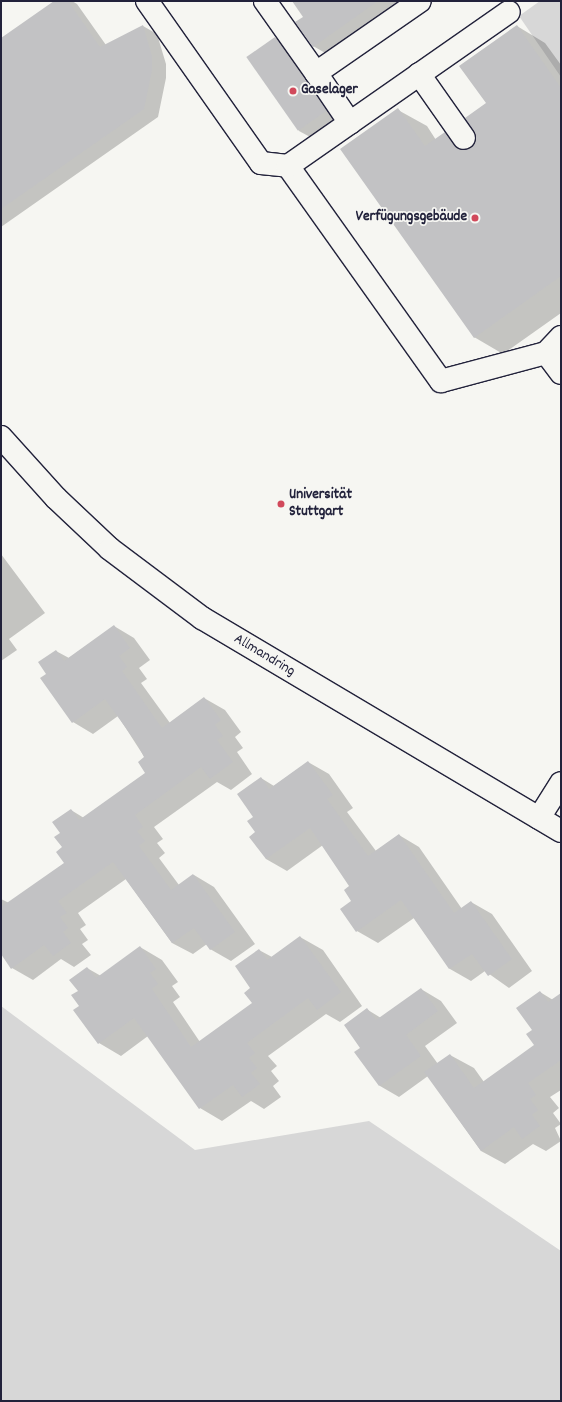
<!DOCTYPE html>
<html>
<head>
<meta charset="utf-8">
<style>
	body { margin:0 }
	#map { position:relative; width:562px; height:1402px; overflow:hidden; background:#f6f6f2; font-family:Dekko,sans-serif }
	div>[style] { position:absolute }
	.green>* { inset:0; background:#d7d7d7 }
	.shadow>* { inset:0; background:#0003 }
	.building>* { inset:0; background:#c2c2c4; transform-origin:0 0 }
	.roads { filter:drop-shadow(1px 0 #22223b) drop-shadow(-1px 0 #22223b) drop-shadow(0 1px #22223b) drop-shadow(0 -1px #22223b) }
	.minor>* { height:22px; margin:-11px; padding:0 11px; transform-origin:11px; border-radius:11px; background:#f6f6f2 }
	.dots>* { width:11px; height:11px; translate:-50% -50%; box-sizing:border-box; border:2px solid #f6f6f2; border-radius:50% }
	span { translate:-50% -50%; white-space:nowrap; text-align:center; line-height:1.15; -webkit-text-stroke:3.5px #f6f6f2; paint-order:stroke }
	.poi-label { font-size:15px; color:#22223b; font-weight:700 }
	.left { translate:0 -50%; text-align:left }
	.right { translate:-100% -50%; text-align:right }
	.street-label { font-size:15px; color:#22223b }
	.frame { position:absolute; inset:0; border:2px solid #22223b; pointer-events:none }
</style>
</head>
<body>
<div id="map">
	<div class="green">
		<i style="clip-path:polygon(540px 1px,561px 1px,561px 77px,519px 16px)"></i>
		<i style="clip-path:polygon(1px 1006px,195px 1150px,369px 1121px,561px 1251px,561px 1401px,1px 1401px)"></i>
	</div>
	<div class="shadow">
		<i style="clip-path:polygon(56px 1px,72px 1px,77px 4px,106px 45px,143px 26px,157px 34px,166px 64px,166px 78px,158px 117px,1px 227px,1px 39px)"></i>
		<i style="clip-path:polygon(293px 1px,403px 1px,327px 54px,313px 46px,305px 17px)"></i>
		<i style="clip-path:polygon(517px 26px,545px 43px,561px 65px,561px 313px,503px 354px,474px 337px,398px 110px,427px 126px,436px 140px,445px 133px,472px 149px)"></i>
		<i style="clip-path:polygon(275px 38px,288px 45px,339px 119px,312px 138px,299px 131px)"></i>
		<i style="clip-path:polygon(1px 554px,45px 613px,9px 639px,17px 650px,1px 661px)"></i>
		<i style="clip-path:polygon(114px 626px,134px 638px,150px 660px,139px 668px,147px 679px,141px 683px,170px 723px,204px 698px,225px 710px,241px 732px,235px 737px,243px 748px,237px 752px,252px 774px,231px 790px,217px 782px,154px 827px,163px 839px,157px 843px,165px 853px,159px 858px,179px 885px,194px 875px,214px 887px,255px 944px,231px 961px,210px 949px,207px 944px,193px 954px,172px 943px,126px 879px,78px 913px,86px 925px,80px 929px,88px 940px,82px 944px,91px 955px,74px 967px,61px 959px,33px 980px,12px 968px,1px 952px,1px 899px,9px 903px,65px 863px,61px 833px,71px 810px,84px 818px,146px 773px,145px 758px,118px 716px,93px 734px,73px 722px,48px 674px,56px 651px,69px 658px)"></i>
		<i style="clip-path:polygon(308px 762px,329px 774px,353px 808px,347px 812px,376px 851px,399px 835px,419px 847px,462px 909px,471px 902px,492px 914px,532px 971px,509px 988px,485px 971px,471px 981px,450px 969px,414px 918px,378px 943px,357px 931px,350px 886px,323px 845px,287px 871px,266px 859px,254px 817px,261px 778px,274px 786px)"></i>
		<i style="clip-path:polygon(300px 937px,323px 950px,362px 1006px,340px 1022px,326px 1014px,268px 1056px,277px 1066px,271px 1071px,279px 1081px,273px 1086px,281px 1097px,264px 1109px,251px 1101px,222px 1121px,200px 1108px,148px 1036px,121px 1056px,99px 1043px,75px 1011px,80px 1006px,79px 991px,87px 968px,101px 976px,140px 947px,162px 960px,178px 982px,172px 986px,180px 997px,173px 1002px,200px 1042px,254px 1003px,252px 989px,259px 950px,272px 957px)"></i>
		<i style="clip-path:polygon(421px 989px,441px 1001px,457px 1023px,425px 1046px,438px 1064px,450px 1055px,474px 1068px,484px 1082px,536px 1045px,533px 1030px,540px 992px,553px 1000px,561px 994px,561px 1090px,550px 1097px,559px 1108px,553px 1113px,561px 1124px,555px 1128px,561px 1141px,546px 1151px,533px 1144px,505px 1164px,481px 1151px,428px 1076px,399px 1097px,380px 1086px,356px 1052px,362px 1048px,368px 1010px,381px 1018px)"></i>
	</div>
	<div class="building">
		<i style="clip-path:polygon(54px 1px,68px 1px,100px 47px,143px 25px,152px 56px,152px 70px,144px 109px,1px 209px,1px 38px)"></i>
		<i style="clip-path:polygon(292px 1px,378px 1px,313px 47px,295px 22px,303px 17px)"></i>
		<i style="clip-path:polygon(517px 25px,561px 88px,561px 276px,474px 338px,340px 149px,398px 108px,425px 146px,445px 132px,458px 149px,471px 148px,476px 136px,465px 118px,486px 103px,459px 66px)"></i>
		<i style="left:275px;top:37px;width:90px;height:35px;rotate:55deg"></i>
		<i style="clip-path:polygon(114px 625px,130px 648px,119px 656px,127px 667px,122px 671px,162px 728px,204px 697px,221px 720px,215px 725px,223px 736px,217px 740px,233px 762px,210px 779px,201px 767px,135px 815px,143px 827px,137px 831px,145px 841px,139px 846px,171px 890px,193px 874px,235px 932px,210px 950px,194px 928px,172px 943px,113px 862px,58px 901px,67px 913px,60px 917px,68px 928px,63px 932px,71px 943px,53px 956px,44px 945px,11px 969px,1px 954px,1px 907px,64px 863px,56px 852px,62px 847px,54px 837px,60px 833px,52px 822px,71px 809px,79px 820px,145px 773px,138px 762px,144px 757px,138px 745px,105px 699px,72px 723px,40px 678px,46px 674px,38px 662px,56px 650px,64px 661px)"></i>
		<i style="clip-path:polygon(308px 761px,333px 795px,327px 799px,368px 856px,399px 834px,454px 913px,471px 901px,512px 959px,488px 976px,472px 954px,449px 969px,401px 900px,356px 932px,340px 909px,351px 901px,344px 890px,349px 886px,310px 828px,266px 859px,249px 837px,255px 832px,247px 821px,253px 817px,237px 794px,261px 777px,269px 789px)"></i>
		<i style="clip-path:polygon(300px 936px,341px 992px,317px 1010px,308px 998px,247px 1043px,255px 1053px,249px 1058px,257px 1068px,251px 1073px,260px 1084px,242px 1097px,233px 1085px,199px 1109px,134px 1018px,98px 1044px,73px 1010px,79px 1006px,71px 995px,78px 991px,69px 980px,87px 967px,96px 978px,140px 946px,156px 969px,150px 973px,158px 984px,152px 989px,191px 1047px,252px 1003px,244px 993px,250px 988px,235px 966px,259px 949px,267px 960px)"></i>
		<i style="clip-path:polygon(421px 988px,438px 1011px,406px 1035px,421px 1056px,379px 1086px,354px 1052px,360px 1048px,344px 1025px,367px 1008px,376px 1020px)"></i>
		<i style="clip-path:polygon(540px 991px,548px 1002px,561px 993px,561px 1060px,528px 1083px,536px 1095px,530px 1099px,538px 1110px,532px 1115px,540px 1126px,522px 1139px,514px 1127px,481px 1151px,424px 1072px,450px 1054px,474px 1088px,534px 1045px,526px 1034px,532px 1030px,516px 1008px)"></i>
	</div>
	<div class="roads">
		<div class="minor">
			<i style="left:147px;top:1px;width:198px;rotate:54.9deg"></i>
			<i style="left:261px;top:163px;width:27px;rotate:6deg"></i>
			<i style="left:288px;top:166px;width:264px;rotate:54.6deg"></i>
			<i style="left:441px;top:381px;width:109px;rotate:-14.9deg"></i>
			<i style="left:546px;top:353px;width:25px;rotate:53deg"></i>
			<i style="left:265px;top:1px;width:88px;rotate:54.7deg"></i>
			<i style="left:419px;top:74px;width:78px;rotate:54.9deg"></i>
			<i style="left:350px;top:123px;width:60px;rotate:-124.2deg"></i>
			<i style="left:316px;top:73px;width:126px;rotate:-34.7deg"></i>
			<i style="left:288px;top:166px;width:269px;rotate:-34.9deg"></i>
			<i style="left:546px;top:353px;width:22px;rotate:-47deg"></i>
			<i style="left:1px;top:437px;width:82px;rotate:48deg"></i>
			<i style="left:56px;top:498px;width:74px;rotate:43.4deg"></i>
			<i style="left:110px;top:549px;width:115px;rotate:36.9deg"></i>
			<i style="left:202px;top:618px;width:417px;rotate:30.7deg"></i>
			<i style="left:539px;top:818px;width:41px;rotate:-57.8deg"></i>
		</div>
	</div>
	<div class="dots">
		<i style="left:293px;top:91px;background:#d1495b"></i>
		<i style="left:475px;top:218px;background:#d1495b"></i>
		<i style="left:281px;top:504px;background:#d1495b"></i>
	</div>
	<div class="poi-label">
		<span class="left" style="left:301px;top:91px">Gaselager</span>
		<span class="right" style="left:467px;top:218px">Verfügungsgebäude</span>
		<span class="left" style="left:289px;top:504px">Universität<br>Stuttgart</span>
	</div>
	<div class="street-label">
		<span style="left:264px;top:656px;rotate:31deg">Allmandring</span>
	</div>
	<div class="frame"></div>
</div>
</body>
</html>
